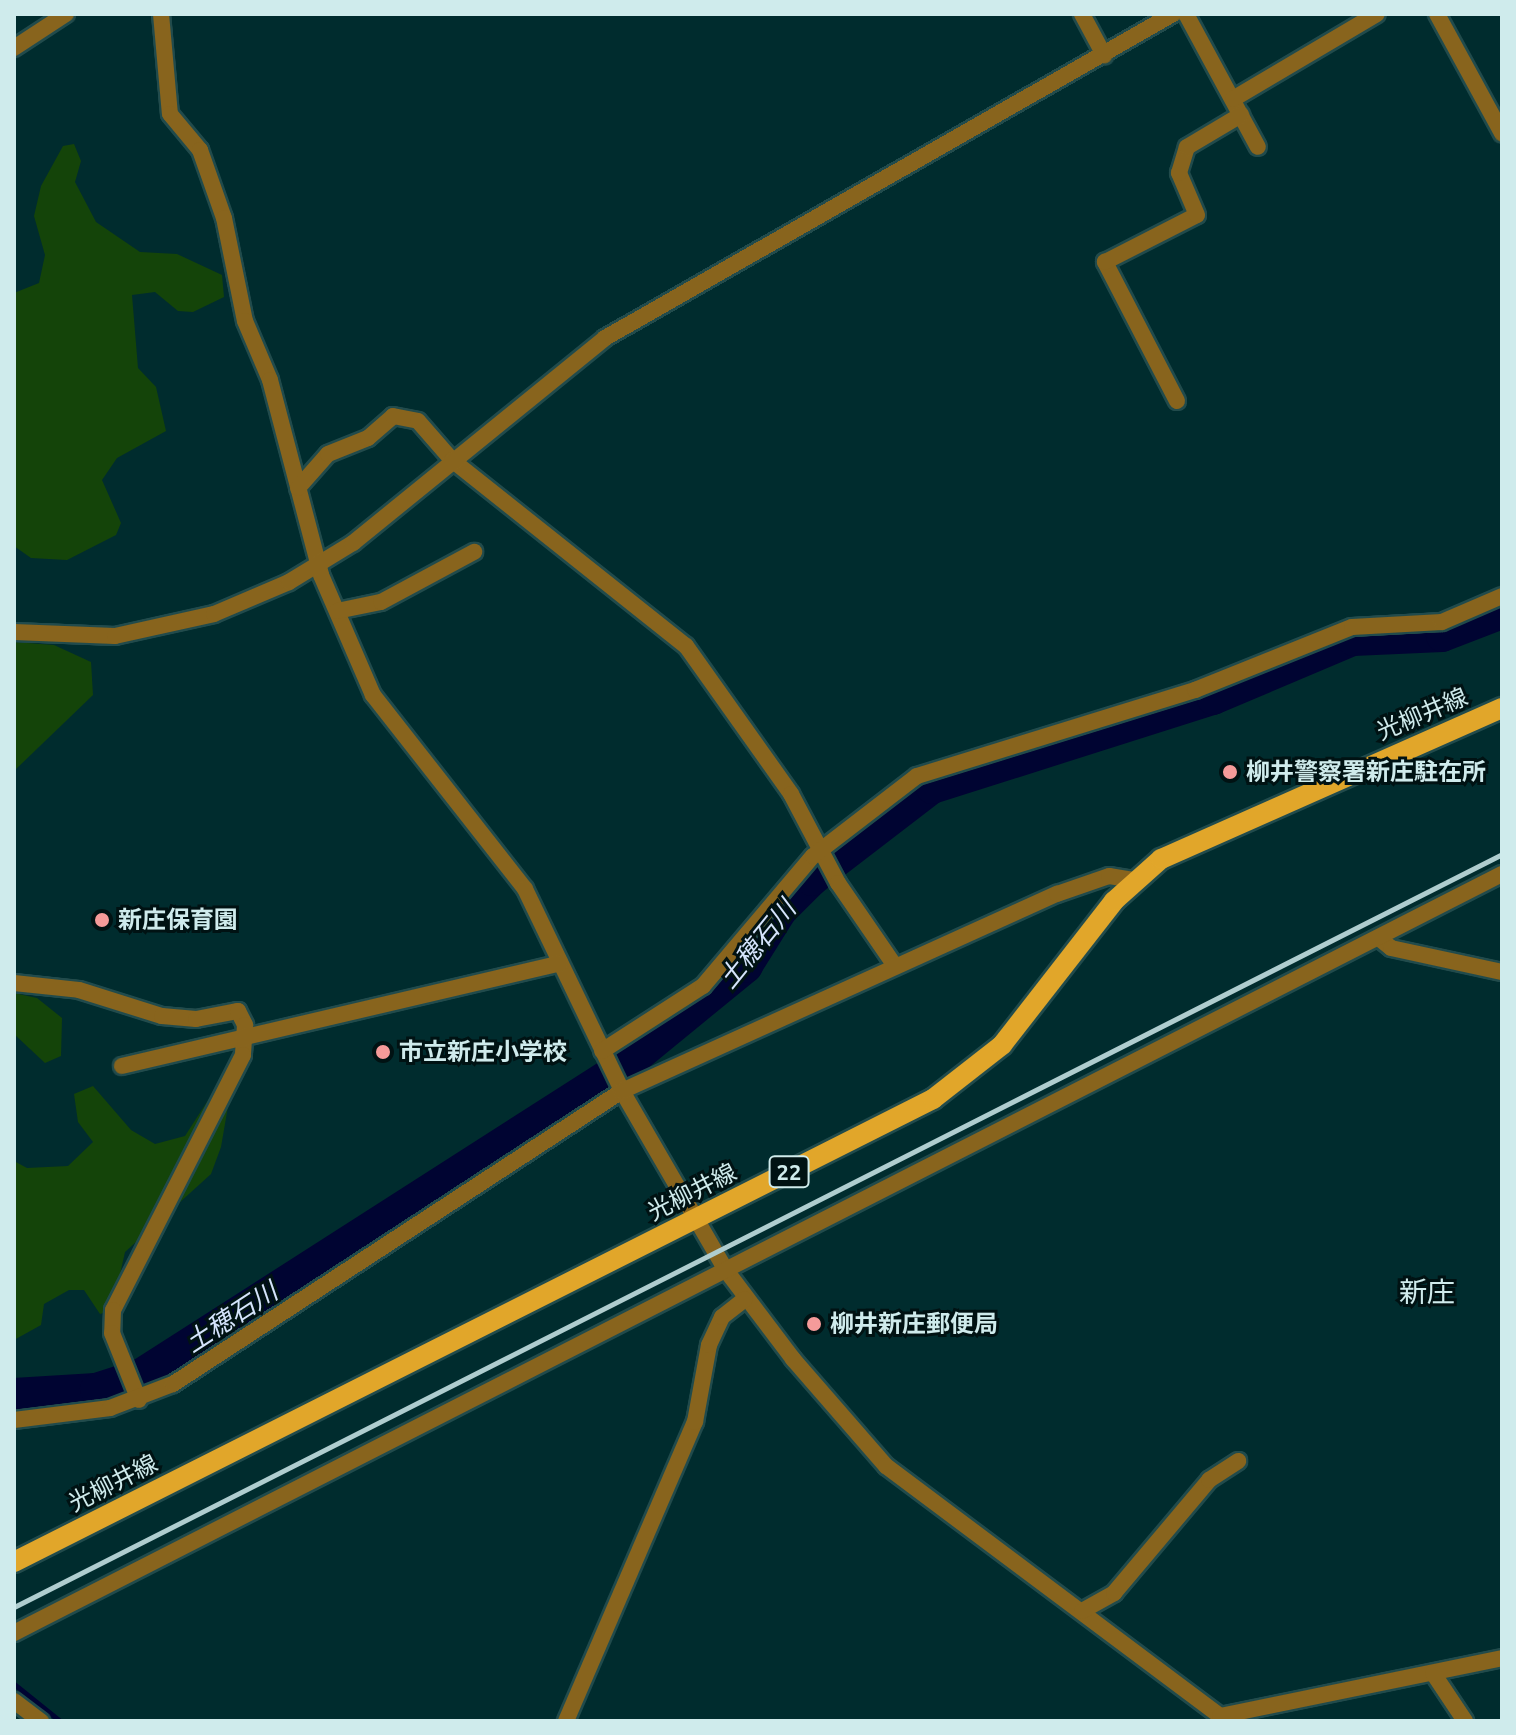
<!DOCTYPE html>
<html>
<head>
<meta charset="utf-8">
<style>
	body { margin:0 }
	#map { position:relative; width:1516px; height:1735px; overflow:hidden; background:#002c2e; font-family:Ubuntu,"Noto Sans JP",sans-serif }
	div>[style] { position:absolute }
	.green>* { inset:0; background:#144409 }
	.stream>* { height:5px; margin:-2.5px; padding:0 2.5px; transform-origin:2.5px; border-radius:2.5px; background:#000432 }
	.river>* { height:32px; margin:-16px; padding:0 16px; transform-origin:16px; border-radius:16px; background:#000432 }
	.roads { filter:drop-shadow(2px 0 #214b4c) drop-shadow(-2px 0 #214b4c) drop-shadow(0 2px #214b4c) drop-shadow(0 -2px #214b4c) }
	.minor>* { height:16px; margin:-8px; padding:0 8px; transform-origin:8px; border-radius:8px; background:#88641d }
	.primary>* { height:20px; margin:-10px; padding:0 10px; transform-origin:10px; border-radius:10px; background:#e1a62a }
	.rail>* { height:5px; margin:-2.5px; padding:0 2.5px; transform-origin:2.5px; border-radius:2.5px; background:#afcdcf }
	.dots>* { width:22px; height:22px; translate:-50% -50%; box-sizing:border-box; border:4px solid #001213; border-radius:50% }
	span { translate:-50% -50%; white-space:nowrap; text-align:center; line-height:1.15; -webkit-text-stroke:6px #001213; paint-order:stroke }
	.shield-label span { padding:2px 6px; background:#001213; border:2px solid; border-radius:6px; -webkit-text-stroke-width:0 }
	.shield-label { font-size:22px; color:#cfebec; font-weight:700 }
	.street-label { font-size:24px; color:#cfebec }
	.poi-label { font-size:24px; color:#cfebec; font-weight:700 }
	.left { translate:0 -50%; text-align:left }
	.water-label { font-size:26px; color:#d5e4fc; font-style:italic }
	.quarter-label { font-size:28px; color:#cfebec }
	.frame { position:absolute; inset:0; border:16px solid #cfebec; pointer-events:none }
</style>
</head>
<body>
<div id="map">
	<div class="green">
		<i style="clip-path:polygon(74px 144px,81px 161px,75px 182px,96px 222px,140px 252px,177px 254px,222px 275px,224px 297px,193px 312px,178px 311px,155px 292px,132px 295px,138px 368px,156px 387px,166px 431px,117px 458px,102px 480px,121px 523px,116px 535px,67px 560px,31px 558px,14px 546px,14px 293px,39px 283px,45px 255px,34px 216px,41px 186px,63px 146px)"></i>
		<i style="clip-path:polygon(14px 642px,54px 645px,91px 662px,93px 695px,14px 771px)"></i>
		<i style="clip-path:polygon(14px 993px,37px 998px,62px 1018px,61px 1056px,45px 1063px,14px 1034px)"></i>
		<i style="clip-path:polygon(93px 1086px,131px 1130px,155px 1144px,185px 1136px,212px 1094px,231px 1089px,221px 1147px,211px 1174px,125px 1252px,112px 1310px,100px 1314px,84px 1290px,69px 1290px,44px 1304px,41px 1325px,14px 1340px,14px 1161px,27px 1168px,68px 1166px,93px 1142px,78px 1122px,74px 1094px)"></i>
	</div>
	<div class="stream">
		<i style="left:14px;top:1684px;width:59px;rotate:38.8deg"></i>
	</div>
	<div class="river">
		<i style="left:14px;top:1394px;width:82px;rotate:-3.5deg"></i>
		<i style="left:96px;top:1389px;width:46px;rotate:-17.7deg"></i>
		<i style="left:140px;top:1375px;width:588px;rotate:-32.64deg"></i>
		<i style="left:635px;top:1058px;width:144px;rotate:-39.3deg"></i>
		<i style="left:746px;top:967px;width:66px;rotate:-58deg"></i>
		<i style="left:781px;top:911px;width:44px;rotate:-45deg"></i>
		<i style="left:812px;top:880px;width:151px;rotate:-37.5deg"></i>
		<i style="left:932px;top:788px;width:295px;rotate:-17.6deg"></i>
		<i style="left:1213px;top:699px;width:152px;rotate:-22.9deg"></i>
		<i style="left:1353px;top:640px;width:89px;rotate:-2.6deg"></i>
		<i style="left:1442px;top:636px;width:64px;rotate:-21deg"></i>
	</div>
	<div class="roads">
		<div class="minor">
			<i style="left:161px;top:14px;width:100px;rotate:84.9deg"></i>
			<i style="left:170px;top:114px;width:47px;rotate:50.2deg"></i>
			<i style="left:200px;top:150px;width:72px;rotate:70.6deg"></i>
			<i style="left:224px;top:218px;width:105px;rotate:78.5deg"></i>
			<i style="left:245px;top:321px;width:64px;rotate:67deg"></i>
			<i style="left:270px;top:380px;width:202px;rotate:75.3deg"></i>
			<i style="left:321px;top:575px;width:131px;rotate:66.6deg"></i>
			<i style="left:373px;top:695px;width:246px;rotate:51.9deg"></i>
			<i style="left:525px;top:889px;width:224px;rotate:64.3deg"></i>
			<i style="left:622px;top:1091px;width:206px;rotate:59.9deg"></i>
			<i style="left:725px;top:1269px;width:113px;rotate:52.9deg"></i>
			<i style="left:793px;top:1359px;width:142px;rotate:49deg"></i>
			<i style="left:886px;top:1466px;width:417px;rotate:36.8deg"></i>
			<i style="left:1220px;top:1716px;width:288px;rotate:-11.6deg"></i>
			<i style="left:1082px;top:14px;width:47px;rotate:61.8deg"></i>
			<i style="left:1186px;top:14px;width:151px;rotate:61.6deg"></i>
			<i style="left:1437px;top:14px;width:136px;rotate:61.4deg"></i>
			<i style="left:14px;top:48px;width:62px;rotate:-33.2deg"></i>
			<i style="left:1233px;top:99px;width:167px;rotate:-30.6deg"></i>
			<i style="left:1177px;top:401px;width:157px;rotate:-117.4deg"></i>
			<i style="left:1105px;top:262px;width:103px;rotate:-27.1deg"></i>
			<i style="left:1197px;top:215px;width:46px;rotate:-113.2deg"></i>
			<i style="left:1179px;top:173px;width:27px;rotate:-73deg"></i>
			<i style="left:1187px;top:147px;width:63px;rotate:-30.7deg"></i>
			<i style="left:298px;top:488px;width:45px;rotate:-48.6deg"></i>
			<i style="left:328px;top:454px;width:43px;rotate:-21.8deg"></i>
			<i style="left:368px;top:438px;width:33px;rotate:-41deg"></i>
			<i style="left:393px;top:416px;width:25px;rotate:11deg"></i>
			<i style="left:418px;top:421px;width:52px;rotate:48.9deg"></i>
			<i style="left:452px;top:460px;width:299px;rotate:38.5deg"></i>
			<i style="left:686px;top:646px;width:181px;rotate:54.6deg"></i>
			<i style="left:791px;top:794px;width:101px;rotate:62.2deg"></i>
			<i style="left:838px;top:883px;width:101px;rotate:55.5deg"></i>
			<i style="left:337px;top:611px;width:45px;rotate:-11.6deg"></i>
			<i style="left:381px;top:602px;width:106px;rotate:-28.3deg"></i>
			<i style="left:14px;top:632px;width:101px;rotate:2.3deg"></i>
			<i style="left:115px;top:636px;width:101px;rotate:-12.5deg"></i>
			<i style="left:214px;top:614px;width:82px;rotate:-23.1deg"></i>
			<i style="left:289px;top:582px;width:75px;rotate:-31.4deg"></i>
			<i style="left:353px;top:543px;width:325px;rotate:-39.1deg"></i>
			<i style="left:605px;top:338px;width:654px;rotate:-29.7deg"></i>
			<i style="left:1380px;top:939px;width:14px;rotate:39deg"></i>
			<i style="left:1391px;top:948px;width:114px;rotate:12.2deg"></i>
			<i style="left:14px;top:983px;width:65px;rotate:6.1deg"></i>
			<i style="left:79px;top:990px;width:87px;rotate:17.4deg"></i>
			<i style="left:162px;top:1016px;width:34px;rotate:5deg"></i>
			<i style="left:196px;top:1019px;width:43px;rotate:-10.8deg"></i>
			<i style="left:238px;top:1011px;width:16px;rotate:63deg"></i>
			<i style="left:245px;top:1025px;width:30px;rotate:94deg"></i>
			<i style="left:243px;top:1055px;width:286px;rotate:117deg"></i>
			<i style="left:113px;top:1310px;width:23px;rotate:92deg"></i>
			<i style="left:112px;top:1333px;width:72px;rotate:68.1deg"></i>
			<i style="left:602px;top:1051px;width:120px;rotate:-32.8deg"></i>
			<i style="left:703px;top:986px;width:170px;rotate:-49.8deg"></i>
			<i style="left:813px;top:856px;width:131px;rotate:-37.6deg"></i>
			<i style="left:917px;top:776px;width:291px;rotate:-17.2deg"></i>
			<i style="left:1195px;top:690px;width:169px;rotate:-21.9deg"></i>
			<i style="left:1352px;top:627px;width:90px;rotate:-3.2deg"></i>
			<i style="left:1442px;top:622px;width:65px;rotate:-23.4deg"></i>
			<i style="left:122px;top:1066px;width:450px;rotate:-13.2deg"></i>
			<i style="left:14px;top:1420px;width:97px;rotate:-7.1deg"></i>
			<i style="left:110px;top:1408px;width:67px;rotate:-20.9deg"></i>
			<i style="left:173px;top:1384px;width:536px;rotate:-33.13deg"></i>
			<i style="left:622px;top:1091px;width:478px;rotate:-24.4deg"></i>
			<i style="left:1057px;top:894px;width:55px;rotate:-19.1deg"></i>
			<i style="left:1109px;top:876px;width:26px;rotate:9deg"></i>
			<i style="left:1082px;top:1611px;width:37px;rotate:-29deg"></i>
			<i style="left:1114px;top:1593px;width:148px;rotate:-49.9deg"></i>
			<i style="left:1209px;top:1480px;width:35px;rotate:-33deg"></i>
			<i style="left:14px;top:1633px;width:1670px;rotate:-27.03deg"></i>
			<i style="left:1433px;top:1673px;width:58px;rotate:56.3deg"></i>
			<i style="left:14px;top:1701px;width:34px;rotate:37deg"></i>
			<i style="left:566px;top:1721px;width:326px;rotate:-66.7deg"></i>
			<i style="left:695px;top:1422px;width:78px;rotate:-79.7deg"></i>
			<i style="left:709px;top:1345px;width:31px;rotate:-65deg"></i>
			<i style="left:722px;top:1317px;width:29px;rotate:-38deg"></i>
		</div>
		<div class="primary">
			<i style="left:14px;top:1562px;width:1029px;rotate:-26.74deg"></i>
			<i style="left:933px;top:1099px;width:88px;rotate:-38deg"></i>
			<i style="left:1002px;top:1045px;width:182px;rotate:-52.1deg"></i>
			<i style="left:1114px;top:901px;width:63px;rotate:-41.8deg"></i>
			<i style="left:1161px;top:859px;width:373px;rotate:-23.9deg"></i>
		</div>
	</div>
	<div class="rail">
		<i style="left:14px;top:1607px;width:1668px;rotate:-26.84deg"></i>
	</div>
	<div class="dots">
		<i style="left:1230px;top:772px;background:#f59b9a"></i>
		<i style="left:102px;top:920px;background:#f59b9a"></i>
		<i style="left:383px;top:1052px;background:#f59b9a"></i>
		<i style="left:814px;top:1324px;background:#f59b9a"></i>
	</div>
	<div class="shield-label">
		<span style="left:789px;top:1172px">22</span>
	</div>
	<div class="street-label">
		<span style="left:1422px;top:714px;rotate:-23deg">光柳井線</span>
		<span style="left:692px;top:1192px;rotate:-27deg">光柳井線</span>
		<span style="left:113px;top:1483px;rotate:-27deg">光柳井線</span>
	</div>
	<div class="poi-label">
		<span class="left" style="left:1246px;top:772px">柳井警察署新庄駐在所</span>
		<span class="left" style="left:118px;top:920px">新庄保育園</span>
		<span class="left" style="left:399px;top:1052px">市立新庄小学校</span>
		<span class="left" style="left:830px;top:1324px">柳井新庄郵便局</span>
	</div>
	<div class="water-label">
		<span style="left:757px;top:944px;rotate:-51deg">土穂石川</span>
		<span style="left:231px;top:1317px;rotate:-33deg">土穂石川</span>
	</div>
	<div class="quarter-label">
		<span style="left:1427px;top:1292px">新庄</span>
	</div>
	<div class="frame"></div>
</div>
</body>
</html>
